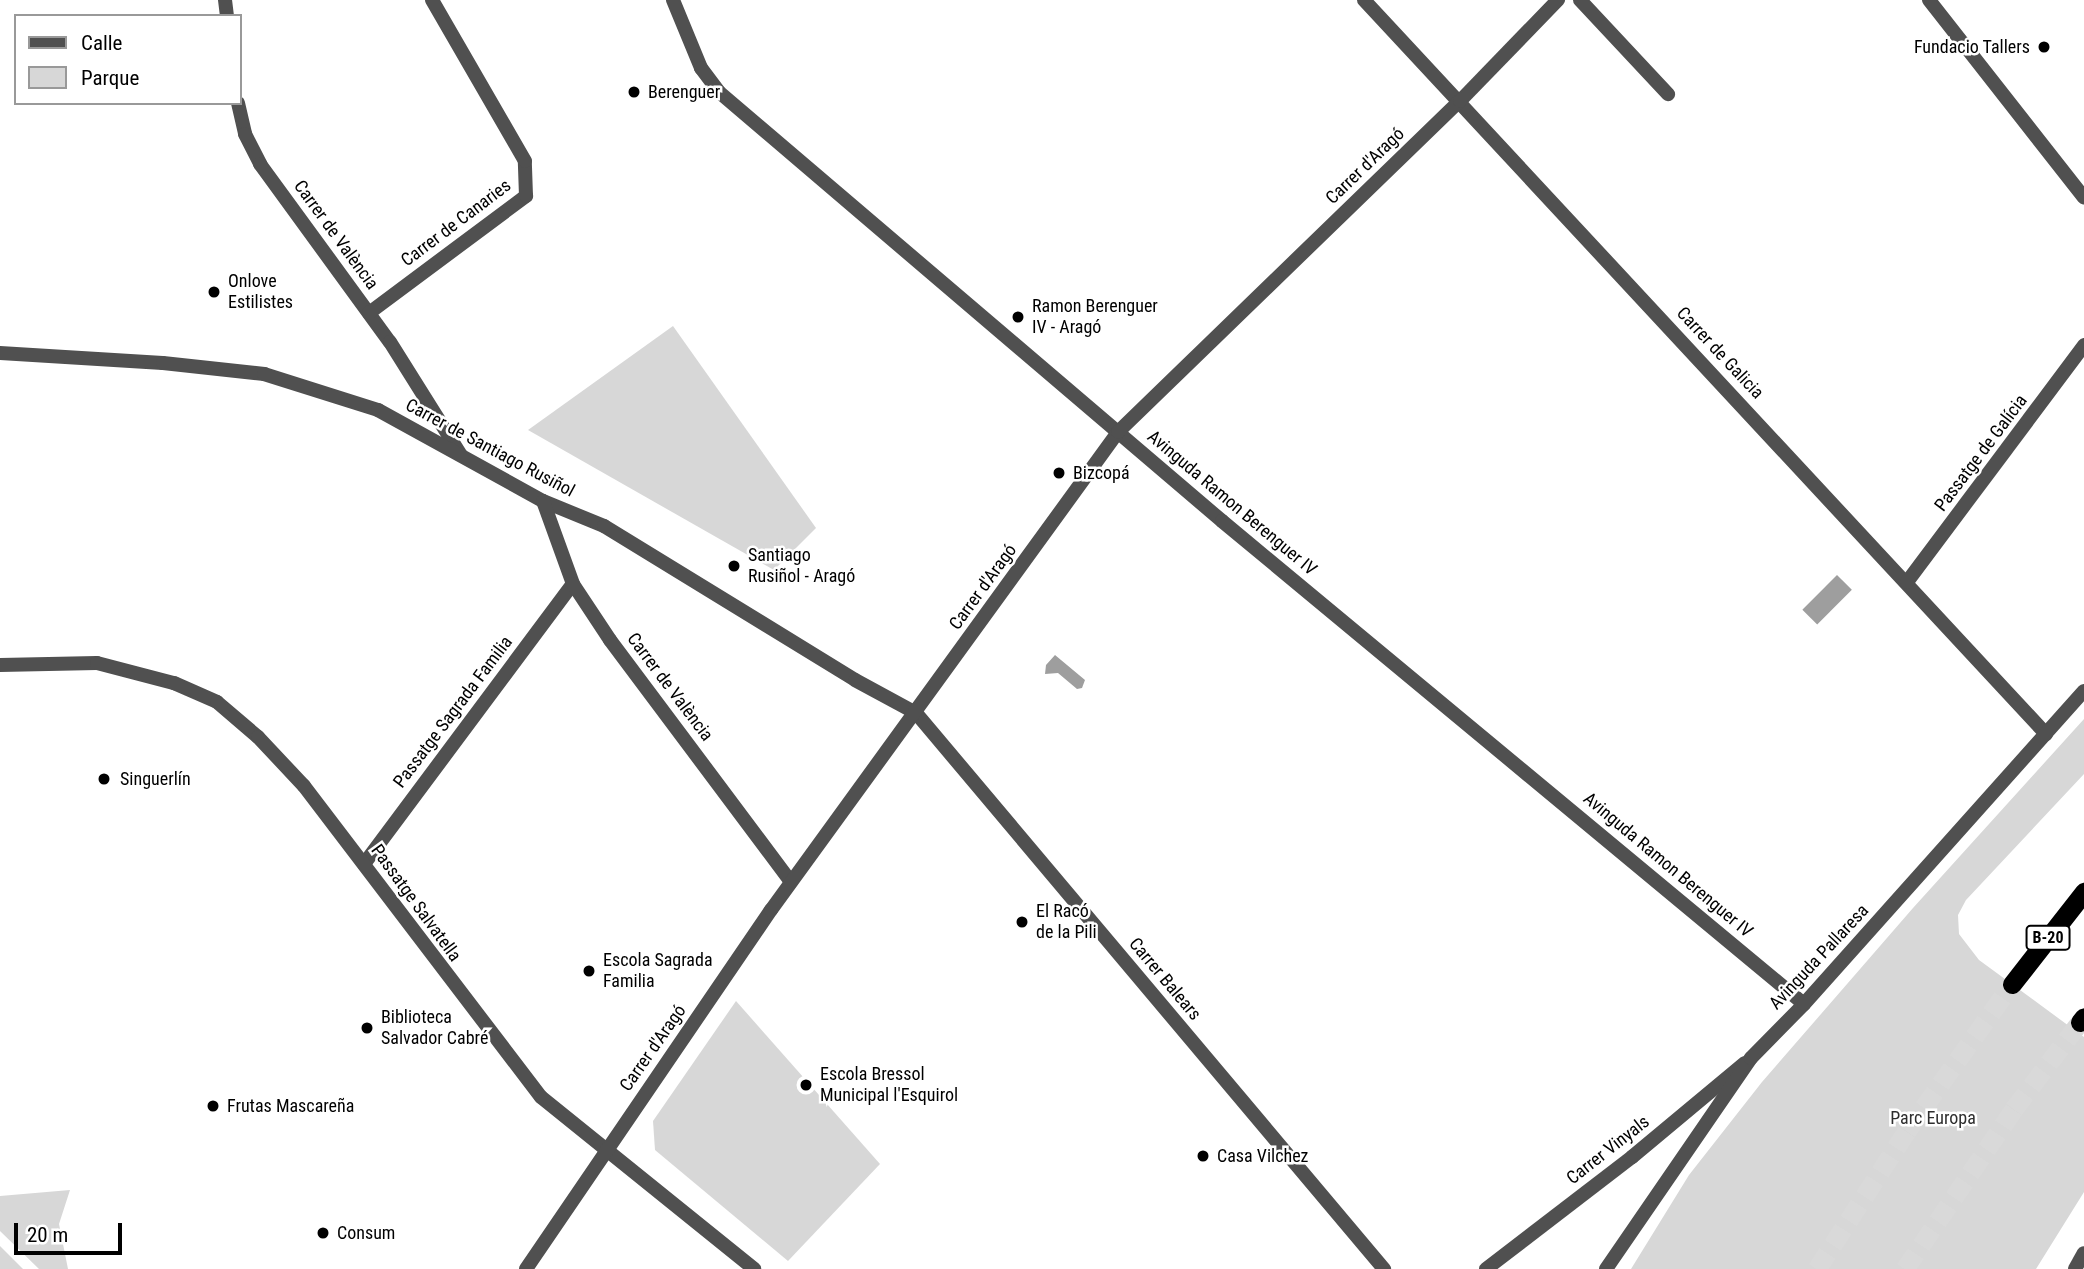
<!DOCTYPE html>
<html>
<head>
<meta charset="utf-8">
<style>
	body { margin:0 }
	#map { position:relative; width:2084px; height:1269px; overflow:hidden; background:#fff; font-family:"Roboto Condensed",sans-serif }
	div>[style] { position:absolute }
	.green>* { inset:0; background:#d7d7d7 }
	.water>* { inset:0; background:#9e9e9e; transform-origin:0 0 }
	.trunk-tunnel>* { height:19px; margin-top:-9.5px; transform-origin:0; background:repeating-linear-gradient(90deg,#d9d9d9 0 19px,transparent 0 29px) }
	.service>* { height:14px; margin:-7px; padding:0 7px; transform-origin:7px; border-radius:7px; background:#505050 }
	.pedestrian>* { height:14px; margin:-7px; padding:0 7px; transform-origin:7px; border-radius:7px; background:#505050 }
	.minor>* { height:14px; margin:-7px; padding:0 7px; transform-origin:7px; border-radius:7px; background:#505050 }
	.tertiary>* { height:14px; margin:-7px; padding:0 7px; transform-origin:7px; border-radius:7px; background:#505050 }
	.trunk>* { height:19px; margin:-9.5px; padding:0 9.5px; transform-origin:9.5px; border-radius:9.5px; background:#000 }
	.dots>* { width:19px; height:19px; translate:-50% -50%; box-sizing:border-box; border:4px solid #fff; border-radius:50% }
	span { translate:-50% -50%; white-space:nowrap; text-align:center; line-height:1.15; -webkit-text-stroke:5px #fff; paint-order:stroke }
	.shield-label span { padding:2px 5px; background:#fff; border:2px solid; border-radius:5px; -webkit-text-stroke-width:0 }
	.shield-label { font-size:16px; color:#000; font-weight:700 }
	.poi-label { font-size:18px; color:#000 }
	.right { translate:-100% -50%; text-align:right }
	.left { translate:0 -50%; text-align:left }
	.street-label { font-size:18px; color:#000 }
	.park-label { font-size:18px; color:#2e2e2e }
	.legend { position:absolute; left:14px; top:14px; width:228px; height:91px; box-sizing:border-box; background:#fff; border:2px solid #999; margin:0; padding:9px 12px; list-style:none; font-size:21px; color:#000 }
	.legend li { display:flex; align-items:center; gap:14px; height:35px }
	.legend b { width:35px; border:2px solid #999 }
	.scale { position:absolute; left:14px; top:1223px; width:108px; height:32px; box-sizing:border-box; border:4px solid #000; border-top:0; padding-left:9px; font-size:21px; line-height:24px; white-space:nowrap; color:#000; -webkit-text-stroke:5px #fff; paint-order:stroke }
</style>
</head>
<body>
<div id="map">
	<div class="green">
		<i style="clip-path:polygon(673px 326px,816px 528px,774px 570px,528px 430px)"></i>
		<i style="clip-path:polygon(2084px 719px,2084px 774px,1966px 900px,1958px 915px,1959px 934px,1979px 960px,2084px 1037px,2084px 1192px,2036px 1269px,1631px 1269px,1689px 1175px,1762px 1082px,1913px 908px)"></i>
		<i style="clip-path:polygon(736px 1001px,880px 1164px,788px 1261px,655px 1150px,653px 1121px)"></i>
		<i style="clip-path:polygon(70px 1190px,59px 1224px,68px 1269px,39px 1269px,0 1231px,0 1196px)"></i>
		<i style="clip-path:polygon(0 1246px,23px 1269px,0 1269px)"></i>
	</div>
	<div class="water">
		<i style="left:1837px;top:575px;width:21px;height:49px;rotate:45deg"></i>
		<i style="clip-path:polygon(1055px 655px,1085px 680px,1082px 688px,1077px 689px,1058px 673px,1045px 674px,1046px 665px)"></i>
	</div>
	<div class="trunk-tunnel">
		<i style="left:1817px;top:1269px;width:165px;rotate:-56.9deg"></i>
		<i style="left:1907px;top:1131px;width:181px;rotate:-54.5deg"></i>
		<i style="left:1905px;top:1269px;width:194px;rotate:-55.7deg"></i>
		<i style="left:2014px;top:1109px;width:109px;rotate:-52.8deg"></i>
	</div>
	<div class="service">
		<i style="left:1580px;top:0;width:129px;rotate:46.9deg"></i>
	</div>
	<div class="pedestrian">
		<i style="left:364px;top:864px;width:349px;rotate:-53.3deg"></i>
	</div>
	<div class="minor">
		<i style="left:225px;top:0;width:16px;rotate:83deg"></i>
		<i style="left:673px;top:0;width:74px;rotate:67.6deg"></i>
		<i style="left:701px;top:68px;width:30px;rotate:53deg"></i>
		<i style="left:719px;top:92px;width:661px;rotate:40.46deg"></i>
		<i style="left:1222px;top:521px;width:756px;rotate:39.69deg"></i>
		<i style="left:1364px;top:0;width:1002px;rotate:47.1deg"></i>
		<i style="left:1929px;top:0;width:251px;rotate:51.9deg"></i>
		<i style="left:238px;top:103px;width:32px;rotate:77deg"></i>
		<i style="left:245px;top:134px;width:34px;rotate:63deg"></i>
		<i style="left:260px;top:164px;width:220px;rotate:53.9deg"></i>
		<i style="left:390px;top:342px;width:133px;rotate:57.9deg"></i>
		<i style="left:369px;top:313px;width:196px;rotate:-36.7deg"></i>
		<i style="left:526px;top:196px;width:35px;rotate:-92deg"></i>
		<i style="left:525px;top:161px;width:186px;rotate:-120deg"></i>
		<i style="left:0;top:353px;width:163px;rotate:3.5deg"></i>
		<i style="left:163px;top:363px;width:102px;rotate:6.2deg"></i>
		<i style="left:264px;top:374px;width:120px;rotate:17.5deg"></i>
		<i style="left:378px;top:410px;width:188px;rotate:28.9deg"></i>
		<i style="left:543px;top:501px;width:66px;rotate:22.3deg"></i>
		<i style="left:604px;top:526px;width:294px;rotate:31.5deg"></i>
		<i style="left:855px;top:680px;width:69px;rotate:28.4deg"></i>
		<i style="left:916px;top:713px;width:727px;rotate:49.91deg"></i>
		<i style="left:543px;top:501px;width:88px;rotate:70.1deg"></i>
		<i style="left:573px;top:584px;width:67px;rotate:56.5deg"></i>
		<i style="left:610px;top:640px;width:302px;rotate:53.2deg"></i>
		<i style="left:1907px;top:582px;width:296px;rotate:-53.2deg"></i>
		<i style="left:0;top:665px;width:97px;rotate:-1.2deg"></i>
		<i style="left:97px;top:663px;width:80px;rotate:14.6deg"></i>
		<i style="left:174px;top:683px;width:47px;rotate:23.8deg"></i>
		<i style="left:217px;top:702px;width:54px;rotate:40.5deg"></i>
		<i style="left:258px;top:737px;width:67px;rotate:46.8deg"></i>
		<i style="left:304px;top:786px;width:391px;rotate:52.7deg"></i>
		<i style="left:541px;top:1097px;width:274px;rotate:38.9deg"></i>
		<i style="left:526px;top:1269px;width:435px;rotate:-55.7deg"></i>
		<i style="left:771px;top:910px;width:591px;rotate:-54.02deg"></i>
		<i style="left:1118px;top:432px;width:476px;rotate:-44.1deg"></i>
		<i style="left:1460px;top:101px;width:141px;rotate:-45.9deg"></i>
		<i style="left:1486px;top:1269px;width:184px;rotate:-37.5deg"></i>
		<i style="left:1632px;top:1157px;width:147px;rotate:-39.8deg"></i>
	</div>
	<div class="tertiary">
		<i style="left:1606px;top:1269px;width:256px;rotate:-55.5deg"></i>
		<i style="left:1751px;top:1058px;width:76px;rotate:-45.5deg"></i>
		<i style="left:1804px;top:1004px;width:420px;rotate:-48.2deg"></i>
		<i style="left:2075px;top:1269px;width:18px;rotate:-61deg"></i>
	</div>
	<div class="trunk">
		<i style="left:2012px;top:984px;width:117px;rotate:-52deg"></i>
		<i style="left:2080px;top:1022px;width:6px;rotate:-51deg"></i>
	</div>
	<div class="dots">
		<i style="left:2044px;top:47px;background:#000"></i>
		<i style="left:634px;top:92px;background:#000"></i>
		<i style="left:214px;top:292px;background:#000"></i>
		<i style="left:1018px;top:317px;background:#000"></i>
		<i style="left:1059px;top:473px;background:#000"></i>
		<i style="left:734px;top:566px;background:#000"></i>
		<i style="left:104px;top:779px;background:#000"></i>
		<i style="left:1022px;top:922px;background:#000"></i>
		<i style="left:589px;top:971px;background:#000"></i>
		<i style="left:367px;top:1028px;background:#000"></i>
		<i style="left:806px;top:1085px;background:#000"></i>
		<i style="left:213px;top:1106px;background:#000"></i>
		<i style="left:1203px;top:1156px;background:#000"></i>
		<i style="left:323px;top:1233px;background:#000"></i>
	</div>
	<div class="shield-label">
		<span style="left:2048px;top:938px">B-20</span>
	</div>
	<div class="poi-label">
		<span class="right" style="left:2030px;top:47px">Fundacio Tallers</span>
		<span class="left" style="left:648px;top:92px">Berenguer</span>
		<span class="left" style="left:228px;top:292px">Onlove<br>Estilistes</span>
		<span class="left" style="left:1032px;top:317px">Ramon Berenguer<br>IV - Aragó</span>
		<span class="left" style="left:1073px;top:473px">Bizcopá</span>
		<span class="left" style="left:748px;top:566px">Santiago<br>Rusiñol - Aragó</span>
		<span class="left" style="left:120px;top:779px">Singuerlín</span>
		<span class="left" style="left:1036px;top:922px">El Racó<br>de la Pili</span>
		<span class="left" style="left:603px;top:971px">Escola Sagrada<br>Familia</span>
		<span class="left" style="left:381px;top:1028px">Biblioteca<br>Salvador Cabré</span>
		<span class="left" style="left:820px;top:1085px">Escola Bressol<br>Municipal l'Esquirol</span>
		<span class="left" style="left:227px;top:1106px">Frutas Mascareña</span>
		<span class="left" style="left:1217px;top:1156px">Casa Vilchez</span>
		<span class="left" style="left:337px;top:1233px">Consum</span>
	</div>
	<div class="street-label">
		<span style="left:1365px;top:166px;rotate:-44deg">Carrer d'Aragó</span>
		<span style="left:456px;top:223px;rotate:-37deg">Carrer de Canaries</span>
		<span style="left:336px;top:235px;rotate:54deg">Carrer de València</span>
		<span style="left:1720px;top:353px;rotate:47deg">Carrer de Galicia</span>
		<span style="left:490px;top:448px;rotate:28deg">Carrer de Santiago Rusiñol</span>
		<span style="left:1981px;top:453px;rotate:-53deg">Passatge de Galícia</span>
		<span style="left:1232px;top:503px;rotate:40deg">Avinguda Ramon Berenguer IV</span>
		<span style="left:983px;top:587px;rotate:-54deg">Carrer d'Aragó</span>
		<span style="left:670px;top:687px;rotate:53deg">Carrer de València</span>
		<span style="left:453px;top:712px;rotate:-53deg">Passatge Sagrada Familia</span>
		<span style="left:1668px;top:865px;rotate:40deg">Avinguda Ramon Berenguer IV</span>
		<span style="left:416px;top:903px;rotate:54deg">Passatge Salvatella</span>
		<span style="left:1819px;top:957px;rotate:-47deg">Avinguda Pallaresa</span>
		<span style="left:1165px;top:979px;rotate:50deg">Carrer Balears</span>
		<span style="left:653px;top:1048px;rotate:-55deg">Carrer d'Aragó</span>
		<span style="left:1608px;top:1150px;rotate:-38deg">Carrer Vinyals</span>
	</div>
	<div class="park-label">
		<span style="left:1933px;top:1118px">Parc Europa</span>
	</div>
	<ul class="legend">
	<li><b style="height:9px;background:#505050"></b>Calle</li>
	<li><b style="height:19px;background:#d7d7d7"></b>Parque</li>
	</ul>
	<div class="scale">20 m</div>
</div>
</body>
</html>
